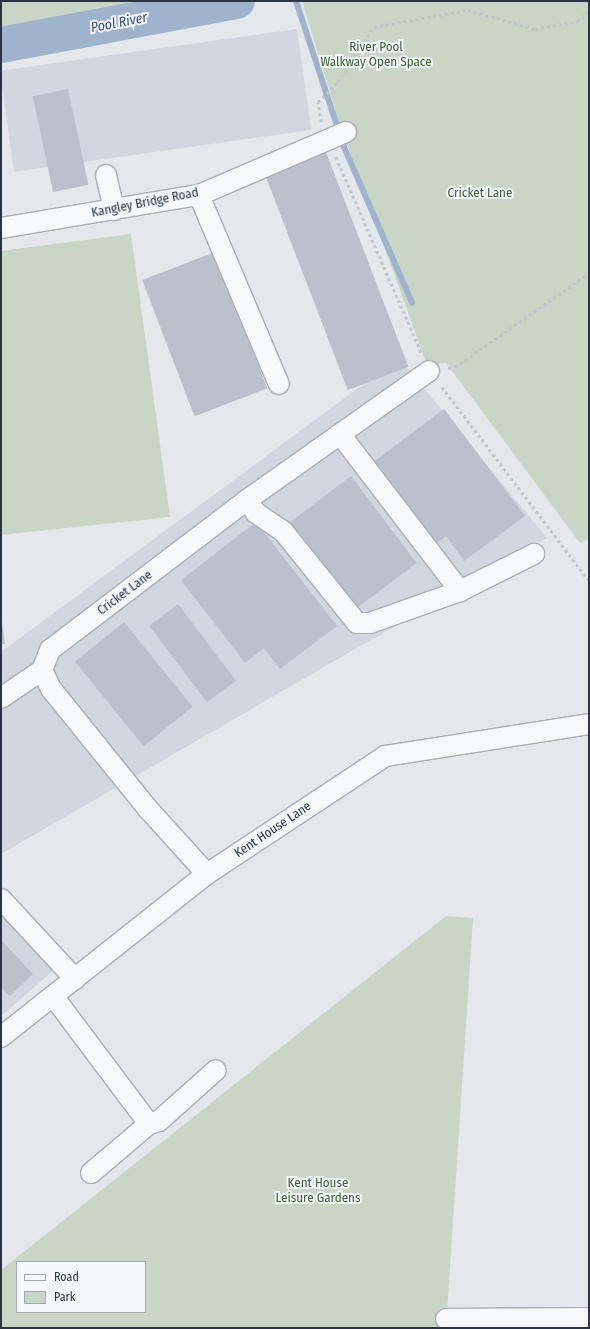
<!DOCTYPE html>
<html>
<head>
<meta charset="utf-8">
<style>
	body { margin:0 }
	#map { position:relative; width:590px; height:1329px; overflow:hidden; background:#e4e7ec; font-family:"Fira Sans Condensed",sans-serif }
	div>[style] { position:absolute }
	.built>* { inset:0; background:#d2d6de; transform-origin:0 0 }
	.green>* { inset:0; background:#c9d6c5 }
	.stream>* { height:6px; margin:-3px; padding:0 3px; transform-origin:3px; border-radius:3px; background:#9fb4cc }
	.river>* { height:36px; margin:-18px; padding:0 18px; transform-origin:18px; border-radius:18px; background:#9fb4cc }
	.building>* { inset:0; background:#bbc0ca; transform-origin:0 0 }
	.path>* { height:2.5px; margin-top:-1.25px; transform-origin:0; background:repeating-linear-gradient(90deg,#c2c5cb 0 3px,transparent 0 6px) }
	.roads { filter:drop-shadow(1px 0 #a9aeb7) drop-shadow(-1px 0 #a9aeb7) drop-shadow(0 1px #a9aeb7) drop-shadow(0 -1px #a9aeb7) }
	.minor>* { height:20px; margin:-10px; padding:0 10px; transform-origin:10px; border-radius:10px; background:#f7f8fa }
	span { translate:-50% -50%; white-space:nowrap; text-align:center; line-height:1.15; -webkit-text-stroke:4px #f4f6f9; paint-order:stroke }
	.park-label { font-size:13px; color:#3f6138 }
	.street-label { font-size:13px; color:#2b3445 }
	.water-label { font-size:14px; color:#34527a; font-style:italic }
	.frame { position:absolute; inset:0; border:2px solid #2b3445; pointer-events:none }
	.legend { position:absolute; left:16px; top:1261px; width:130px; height:52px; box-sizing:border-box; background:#f4f6f9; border:1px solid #a4a8b1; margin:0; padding:5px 7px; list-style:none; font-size:12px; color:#2b3445 }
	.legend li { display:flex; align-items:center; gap:8px; height:20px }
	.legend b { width:20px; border:1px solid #a4a8b1 }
</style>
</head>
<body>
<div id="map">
	<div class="built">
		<i style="left:297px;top:29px;width:102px;height:300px;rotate:82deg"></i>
		<i style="clip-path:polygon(399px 358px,547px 538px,1px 854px,1px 652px)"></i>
		<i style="clip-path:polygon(1px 886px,67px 959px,1px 1016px)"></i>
	</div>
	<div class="green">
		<i style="clip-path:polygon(1px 1px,181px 1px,1px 35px)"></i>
		<i style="clip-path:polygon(302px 1px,589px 1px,589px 539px,580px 543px,446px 363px,427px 365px,340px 125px)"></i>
		<i style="clip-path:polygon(131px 234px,170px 517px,1px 535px,1px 251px)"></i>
		<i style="clip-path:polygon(evenodd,446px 916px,473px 918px,446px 1328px,1px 1328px,1px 1270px,446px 916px,17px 1262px,145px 1262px,145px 1312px,17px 1312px,17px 1262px)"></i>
	</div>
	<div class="stream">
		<i style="left:296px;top:1px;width:154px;rotate:71.8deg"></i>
		<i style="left:344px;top:147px;width:170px;rotate:66.4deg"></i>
	</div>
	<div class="river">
		<i style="left:1px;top:45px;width:240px;rotate:-10.6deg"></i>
	</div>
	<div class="building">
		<i style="left:68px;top:89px;width:98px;height:36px;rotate:78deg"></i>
		<i style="left:326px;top:152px;width:230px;height:65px;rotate:69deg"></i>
		<i style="left:215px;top:252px;width:146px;height:78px;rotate:69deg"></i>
		<i style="clip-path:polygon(444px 409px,525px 516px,464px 561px,446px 536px,434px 545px,372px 463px)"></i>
		<i style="left:351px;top:476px;width:109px;height:80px;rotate:53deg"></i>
		<i style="clip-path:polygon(256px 522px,337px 626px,280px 669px,264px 648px,245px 663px,181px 580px)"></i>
		<i style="left:178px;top:604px;width:96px;height:36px;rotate:53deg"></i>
		<i style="clip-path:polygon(1px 616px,5px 644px,1px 644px)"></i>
		<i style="left:124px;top:622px;width:109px;height:63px;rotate:51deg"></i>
		<i style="clip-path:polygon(1px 940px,33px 974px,10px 996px,1px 987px)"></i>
	</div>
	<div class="path">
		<i style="left:321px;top:122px;width:20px;rotate:-99deg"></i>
		<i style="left:318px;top:102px;width:28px;rotate:-45deg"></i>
		<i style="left:338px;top:82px;width:66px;rotate:-56.8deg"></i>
		<i style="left:374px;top:27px;width:96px;rotate:-10.3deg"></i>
		<i style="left:468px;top:10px;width:70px;rotate:15.8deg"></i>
		<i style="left:535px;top:29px;width:43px;rotate:-10.8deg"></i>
		<i style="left:577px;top:21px;width:15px;rotate:-37deg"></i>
		<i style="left:336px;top:157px;width:215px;rotate:66.4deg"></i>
		<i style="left:448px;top:368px;width:7px;rotate:-8deg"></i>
		<i style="left:455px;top:367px;width:164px;rotate:-35deg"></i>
		<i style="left:442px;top:387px;width:243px;rotate:52.8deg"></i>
	</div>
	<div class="roads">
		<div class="minor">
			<i style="left:106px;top:175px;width:36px;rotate:77deg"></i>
			<i style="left:199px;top:195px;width:205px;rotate:67.1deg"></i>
			<i style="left:1px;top:228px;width:201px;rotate:-9.5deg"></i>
			<i style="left:199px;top:195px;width:160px;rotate:-23.2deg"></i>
			<i style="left:340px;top:434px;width:198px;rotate:52.6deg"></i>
			<i style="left:247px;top:500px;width:16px;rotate:55deg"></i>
			<i style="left:256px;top:513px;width:32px;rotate:34deg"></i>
			<i style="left:283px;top:531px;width:118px;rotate:51.2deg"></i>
			<i style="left:357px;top:623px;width:13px"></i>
			<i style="left:370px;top:623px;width:96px;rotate:-19.6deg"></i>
			<i style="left:460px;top:591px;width:83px;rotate:-26.6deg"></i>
			<i style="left:1px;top:698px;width:50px;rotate:-34.3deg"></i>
			<i style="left:207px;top:874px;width:88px;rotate:-132.2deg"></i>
			<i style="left:148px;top:809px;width:154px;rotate:-128.9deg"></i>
			<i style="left:51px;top:689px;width:21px;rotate:-115deg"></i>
			<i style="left:42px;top:670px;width:22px;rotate:-68deg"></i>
			<i style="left:50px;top:650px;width:248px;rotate:-37.3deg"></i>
			<i style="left:247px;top:500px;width:223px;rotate:-35.3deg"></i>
			<i style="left:1px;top:899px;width:109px;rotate:47.2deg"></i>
			<i style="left:53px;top:996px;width:160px;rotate:53.1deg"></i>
			<i style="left:149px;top:1124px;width:10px;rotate:-17deg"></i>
			<i style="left:159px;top:1121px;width:76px;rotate:-41.8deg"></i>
			<i style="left:1px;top:1037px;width:263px;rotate:-38.4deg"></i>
			<i style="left:207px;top:874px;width:214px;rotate:-33.5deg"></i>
			<i style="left:385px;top:756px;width:206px;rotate:-8.9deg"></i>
			<i style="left:91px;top:1173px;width:76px;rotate:-40.2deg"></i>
			<i style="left:446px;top:1319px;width:143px;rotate:-0.4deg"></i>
		</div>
	</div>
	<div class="park-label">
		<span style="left:376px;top:55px">River Pool<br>Walkway Open Space</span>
		<span style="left:480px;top:193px">Cricket Lane</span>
		<span style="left:318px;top:1191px">Kent House<br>Leisure Gardens</span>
	</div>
	<div class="street-label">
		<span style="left:145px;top:203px;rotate:-11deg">Kangley Bridge Road</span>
		<span style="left:125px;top:593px;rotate:-37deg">Cricket Lane</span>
		<span style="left:273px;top:830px;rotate:-34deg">Kent House Lane</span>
	</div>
	<div class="water-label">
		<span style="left:119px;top:23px;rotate:-11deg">Pool River</span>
	</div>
	<div class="frame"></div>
	<ul class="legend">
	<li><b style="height:5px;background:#f7f8fa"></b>Road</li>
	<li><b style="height:11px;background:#c9d6c5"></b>Park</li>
	</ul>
</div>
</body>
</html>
